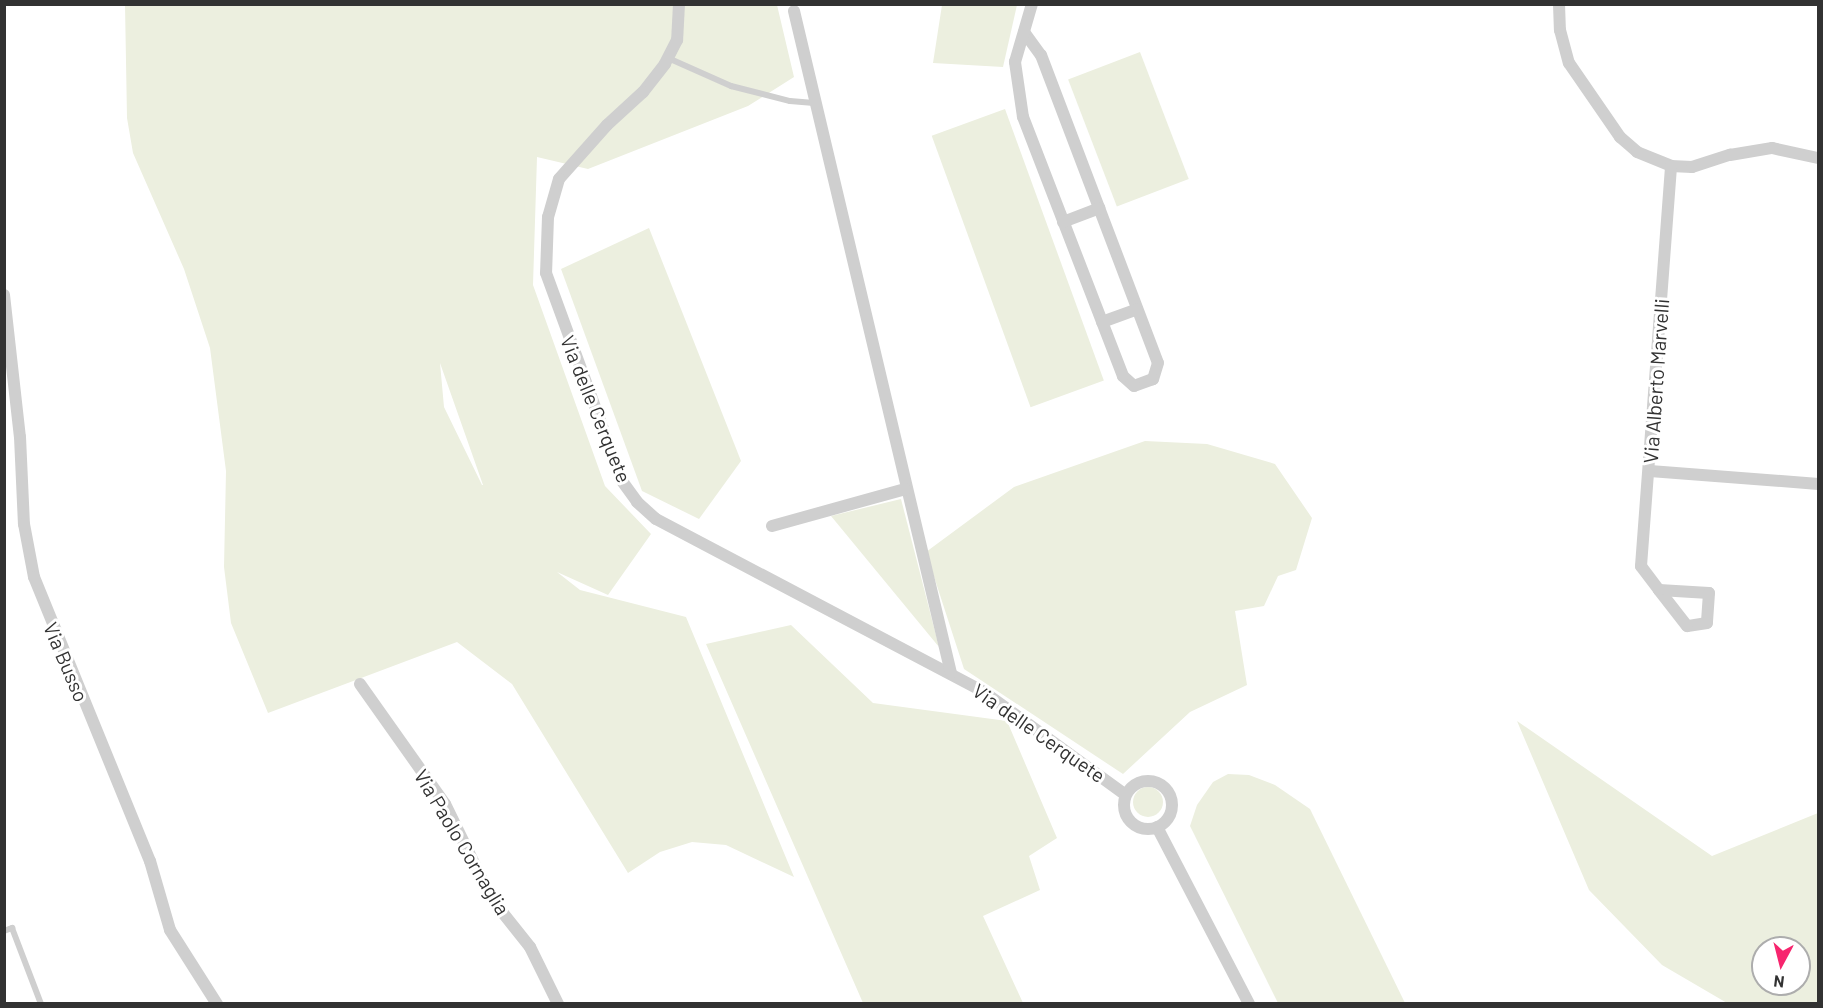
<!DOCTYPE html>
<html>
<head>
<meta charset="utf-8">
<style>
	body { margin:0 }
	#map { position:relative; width:1823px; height:1008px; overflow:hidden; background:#fff; font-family:Barlow,sans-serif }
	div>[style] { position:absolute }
	.green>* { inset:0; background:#ecefdf; transform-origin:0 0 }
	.round { border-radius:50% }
	.lane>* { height:6px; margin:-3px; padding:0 3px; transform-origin:3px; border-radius:3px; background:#cfcfcf }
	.street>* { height:12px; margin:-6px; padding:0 6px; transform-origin:6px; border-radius:6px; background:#cfcfcf }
	.street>.ring { margin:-6px; padding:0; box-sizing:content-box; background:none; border:12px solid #cfcfcf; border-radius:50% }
	span { translate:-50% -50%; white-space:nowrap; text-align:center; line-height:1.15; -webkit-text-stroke:6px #fff; paint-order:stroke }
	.street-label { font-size:20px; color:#323232 }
	.frame { position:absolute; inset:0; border:6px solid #323232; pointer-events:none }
	.north { position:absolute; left:1751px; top:936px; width:60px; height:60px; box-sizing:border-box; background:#fff; border:2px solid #adadad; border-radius:50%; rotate:187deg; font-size:16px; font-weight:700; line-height:24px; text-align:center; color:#323232 }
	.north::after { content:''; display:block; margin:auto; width:21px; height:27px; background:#f7256e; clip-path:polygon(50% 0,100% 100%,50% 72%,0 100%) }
</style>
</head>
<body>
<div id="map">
	<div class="green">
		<i style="clip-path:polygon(evenodd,125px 5px,777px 5px,794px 77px,748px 106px,588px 169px,537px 157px,533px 285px,605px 486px,651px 534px,608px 595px,557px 572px,580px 590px,686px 617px,794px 877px,726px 845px,692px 842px,660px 852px,628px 873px,512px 684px,457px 642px,268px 713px,231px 623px,224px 567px,226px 471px,210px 348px,184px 269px,133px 153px,127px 118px,125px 5px,440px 363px,483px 485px,482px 485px,444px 407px,440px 363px)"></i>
		<i style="clip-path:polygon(942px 5px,1017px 5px,1003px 67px,933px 63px)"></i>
		<i style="left:1140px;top:52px;width:136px;height:77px;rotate:69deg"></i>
		<i style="left:1005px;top:109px;width:289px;height:78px;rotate:70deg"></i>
		<i style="clip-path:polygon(649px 228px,741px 461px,699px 519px,642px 491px,561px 269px)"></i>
		<i style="clip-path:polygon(1145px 441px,1207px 444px,1275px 464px,1312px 518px,1296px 570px,1278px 576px,1264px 606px,1235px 611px,1247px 685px,1190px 712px,1123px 774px,964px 669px,926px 552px,1014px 487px)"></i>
		<i style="clip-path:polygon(901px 499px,939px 647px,831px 516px)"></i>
		<i style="clip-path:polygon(791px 625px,873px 703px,1007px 721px,1057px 838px,1029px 856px,1040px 890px,983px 916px,1023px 1003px,863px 1003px,706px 644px)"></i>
		<i style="clip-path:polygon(evenodd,1517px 721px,1712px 856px,1818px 813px,1818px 1003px,1727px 1003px,1662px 965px,1589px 890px,1517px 721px,1763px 948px,1799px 948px,1799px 984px,1763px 984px,1763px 948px)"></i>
		<i style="clip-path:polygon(1228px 774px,1249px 775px,1275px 785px,1310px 809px,1405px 1003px,1278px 1003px,1190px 826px,1197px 805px,1213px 782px)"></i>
		<i class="round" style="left:1133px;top:787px;width:30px;height:30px"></i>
	</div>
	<div class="lane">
		<i style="left:668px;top:58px;width:69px;rotate:24deg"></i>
		<i style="left:731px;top:86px;width:61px;rotate:14.3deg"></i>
		<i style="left:790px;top:101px;width:24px;rotate:5deg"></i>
		<i style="left:4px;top:931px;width:9px;rotate:-21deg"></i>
		<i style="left:12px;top:928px;width:81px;rotate:69.1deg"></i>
	</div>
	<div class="street">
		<i style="left:679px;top:4px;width:36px;rotate:93deg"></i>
		<i style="left:677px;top:40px;width:27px;rotate:117deg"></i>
		<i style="left:665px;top:64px;width:36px;rotate:128deg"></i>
		<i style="left:643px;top:92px;width:49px;rotate:137.5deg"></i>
		<i style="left:607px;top:125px;width:72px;rotate:131.6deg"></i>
		<i style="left:559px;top:179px;width:40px;rotate:106deg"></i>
		<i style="left:548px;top:217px;width:56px;rotate:92deg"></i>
		<i style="left:546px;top:273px;width:221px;rotate:69.9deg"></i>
		<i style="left:622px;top:481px;width:26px;rotate:54deg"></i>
		<i style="left:637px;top:502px;width:25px;rotate:42deg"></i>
		<i style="left:656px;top:519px;width:371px;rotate:27.8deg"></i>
		<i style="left:984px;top:692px;width:175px;rotate:36deg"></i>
		<i style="left:1559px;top:4px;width:26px;rotate:88deg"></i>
		<i style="left:1560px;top:30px;width:34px;rotate:75deg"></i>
		<i style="left:1569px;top:63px;width:90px;rotate:55.4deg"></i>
		<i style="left:1620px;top:137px;width:23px;rotate:41deg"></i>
		<i style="left:1637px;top:152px;width:37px;rotate:22deg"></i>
		<i style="left:1671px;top:166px;width:21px;rotate:3deg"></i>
		<i style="left:1692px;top:167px;width:40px;rotate:-18deg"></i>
		<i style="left:1730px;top:155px;width:43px;rotate:-9.5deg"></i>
		<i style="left:1772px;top:148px;width:47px;rotate:12.3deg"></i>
		<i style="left:794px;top:11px;width:680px;rotate:76.66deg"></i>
		<i style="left:1024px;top:32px;width:29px;rotate:54deg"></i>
		<i style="left:1041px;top:55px;width:329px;rotate:69.2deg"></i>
		<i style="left:1158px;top:363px;width:17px;rotate:107deg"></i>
		<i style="left:1153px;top:379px;width:20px;rotate:160deg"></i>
		<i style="left:1134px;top:386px;width:15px;rotate:-138deg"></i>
		<i style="left:1123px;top:376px;width:278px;rotate:-111.1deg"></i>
		<i style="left:1023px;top:117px;width:56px;rotate:-98.3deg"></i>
		<i style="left:1015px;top:62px;width:60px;rotate:-73.7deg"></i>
		<i style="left:1063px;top:222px;width:39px;rotate:-21deg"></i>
		<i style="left:4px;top:295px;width:143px;rotate:83.6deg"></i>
		<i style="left:20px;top:437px;width:87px;rotate:87.4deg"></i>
		<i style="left:24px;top:524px;width:54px;rotate:79.3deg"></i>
		<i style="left:34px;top:577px;width:307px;rotate:67.8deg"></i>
		<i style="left:150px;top:861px;width:72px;rotate:73.8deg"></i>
		<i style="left:170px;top:930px;width:88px;rotate:57.6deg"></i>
		<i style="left:1102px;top:322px;width:37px;rotate:-20deg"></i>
		<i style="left:1650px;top:471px;width:169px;rotate:4.4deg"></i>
		<i style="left:772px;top:526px;width:138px;rotate:-15.5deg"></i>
		<i style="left:1659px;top:590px;width:50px;rotate:3.4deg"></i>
		<i style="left:1709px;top:593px;width:30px;rotate:94deg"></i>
		<i style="left:1707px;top:623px;width:20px;rotate:171deg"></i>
		<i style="left:1687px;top:626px;width:46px;rotate:-127.9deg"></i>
		<i style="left:1659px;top:590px;width:30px;rotate:-127deg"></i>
		<i style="left:1641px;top:566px;width:401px;rotate:-85.7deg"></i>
		<i style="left:360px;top:684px;width:147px;rotate:54.7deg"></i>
		<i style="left:445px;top:804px;width:105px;rotate:63.9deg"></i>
		<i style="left:491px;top:898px;width:63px;rotate:51.5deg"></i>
		<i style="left:530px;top:947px;width:64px;rotate:63.8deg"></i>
		<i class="ring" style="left:1124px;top:781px;width:36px;height:36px"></i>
		<i style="left:1157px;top:827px;width:199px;rotate:62.5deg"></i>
	</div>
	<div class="street-label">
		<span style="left:1656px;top:381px;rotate:-86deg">Via Alberto Marvelli</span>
		<span style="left:596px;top:409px;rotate:68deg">Via delle Cerquete</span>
		<span style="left:66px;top:662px;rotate:67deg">Via Busso</span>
		<span style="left:1039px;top:733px;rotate:35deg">Via delle Cerquete</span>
		<span style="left:462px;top:842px;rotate:59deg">Via Paolo Cornaglia</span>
	</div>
	<div class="frame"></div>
	<div class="north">N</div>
</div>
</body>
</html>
